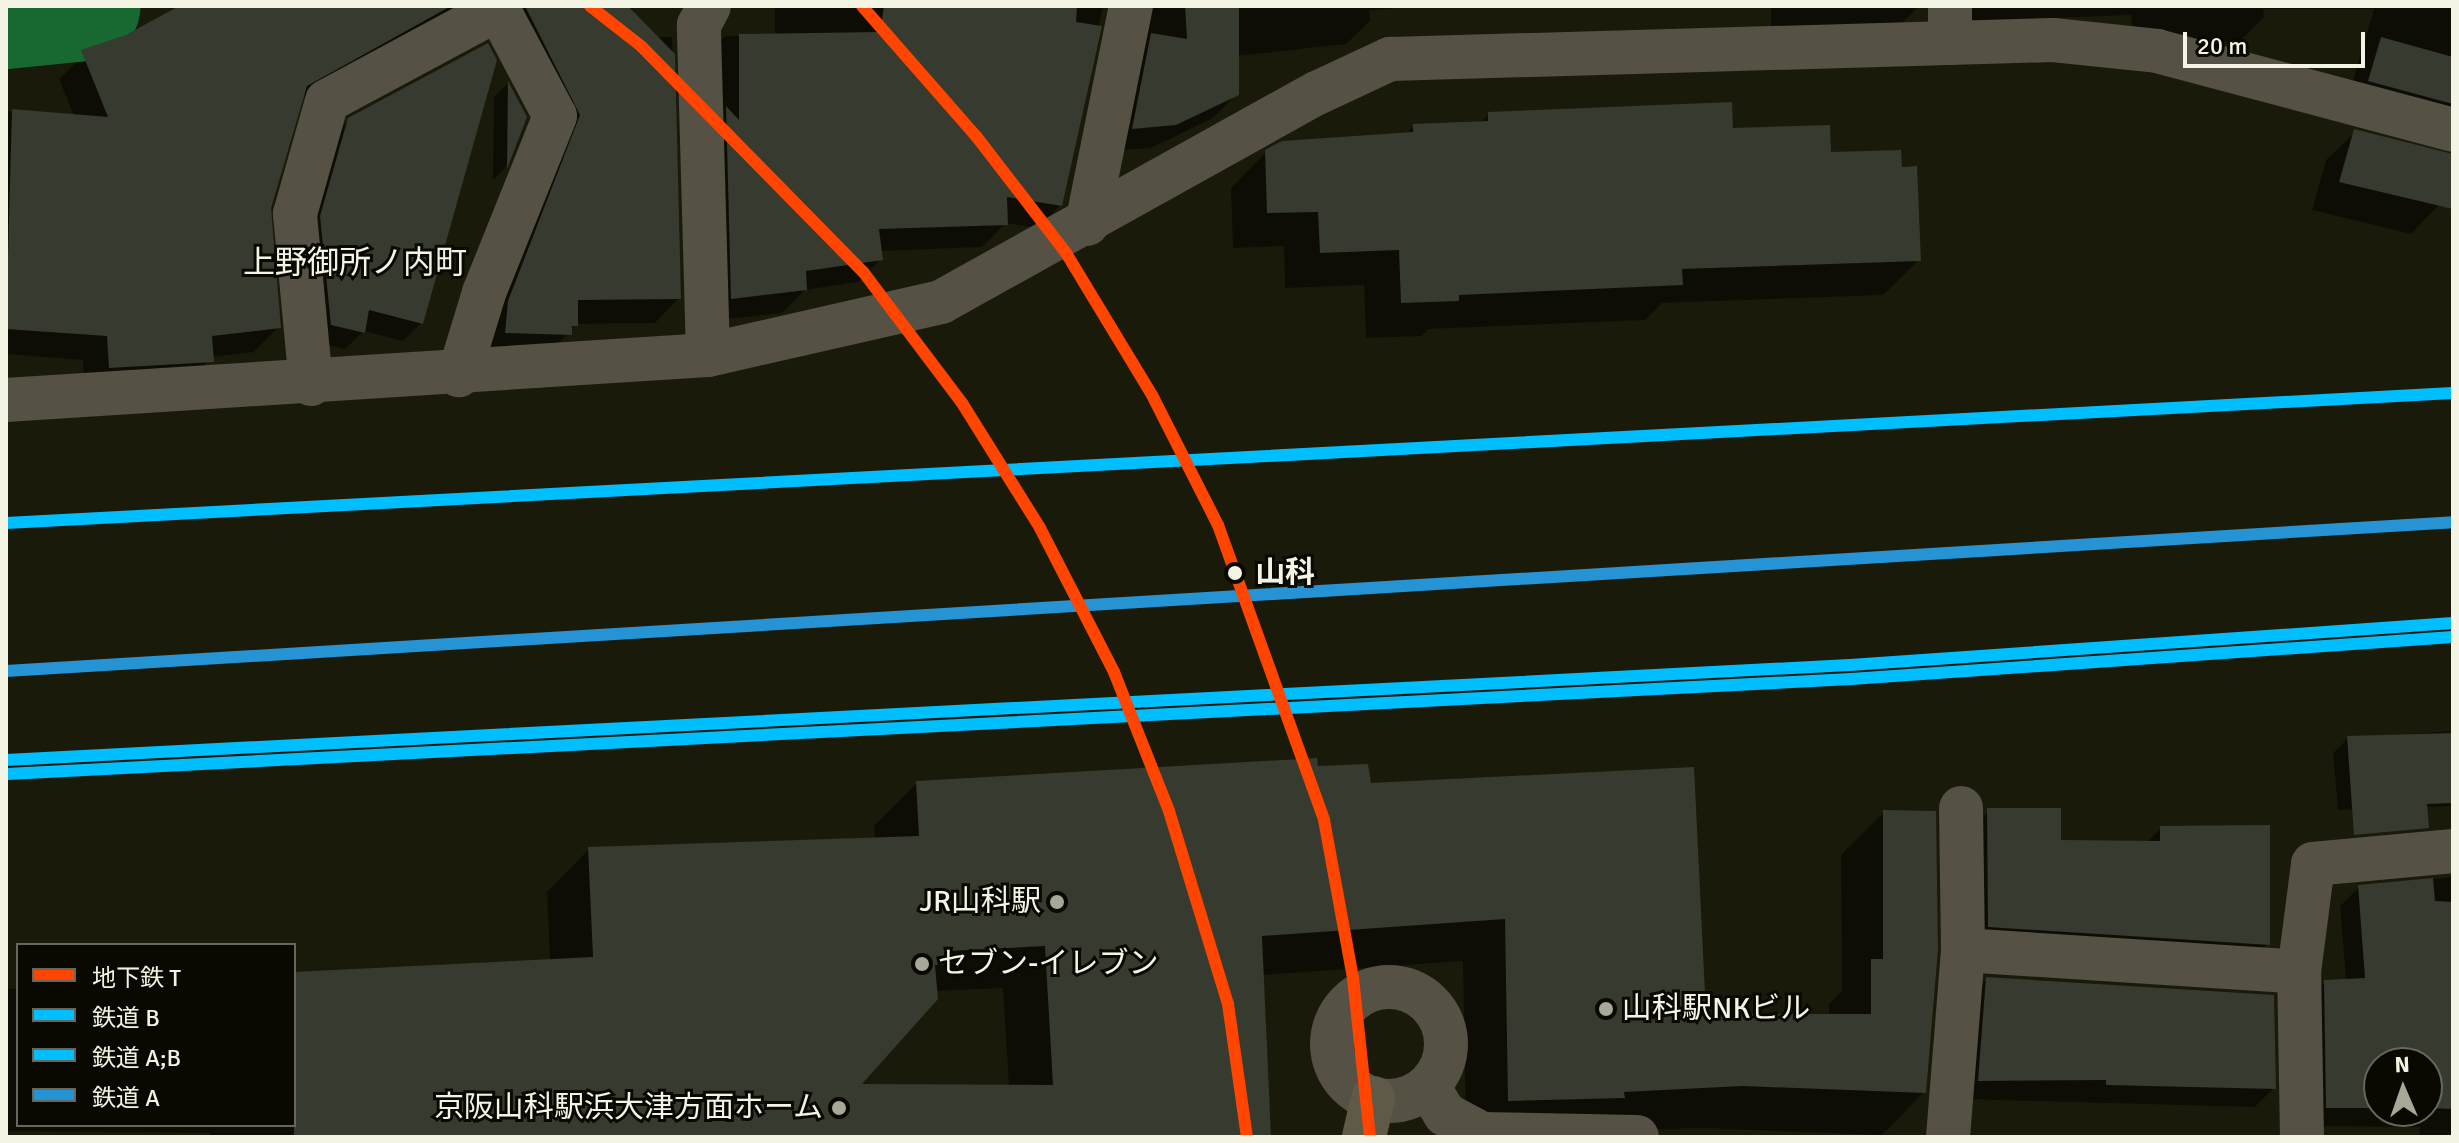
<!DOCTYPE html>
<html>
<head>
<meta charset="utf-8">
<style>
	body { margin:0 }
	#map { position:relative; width:2459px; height:1143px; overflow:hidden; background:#1a1a0b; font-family:Signika,"Noto Sans JP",sans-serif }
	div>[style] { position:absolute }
	.shadow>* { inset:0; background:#0007 }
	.river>* { height:110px; margin:-55px; padding:0 55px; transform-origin:55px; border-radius:55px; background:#186831 }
	.building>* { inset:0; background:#373a2e }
	.minor>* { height:44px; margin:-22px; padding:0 22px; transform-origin:22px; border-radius:22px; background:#555144 }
	.minor>.ring { margin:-22px; padding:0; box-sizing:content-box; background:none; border:44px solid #555144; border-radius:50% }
	.major>* { height:44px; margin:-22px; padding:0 22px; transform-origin:22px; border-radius:22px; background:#5f5a47 }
	.rail-1>* { height:12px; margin:-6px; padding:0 6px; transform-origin:6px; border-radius:6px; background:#00bfff }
	.rail-2>* { height:12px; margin:-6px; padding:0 6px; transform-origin:6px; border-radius:6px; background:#00bfff }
	.rail-3>* { height:12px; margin:-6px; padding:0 6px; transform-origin:6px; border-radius:6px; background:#2694d4 }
	.metro-1>* { height:12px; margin:-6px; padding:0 6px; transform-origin:6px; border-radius:6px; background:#ff4500 }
	.dots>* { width:22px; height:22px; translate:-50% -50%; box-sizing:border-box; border:4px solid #090902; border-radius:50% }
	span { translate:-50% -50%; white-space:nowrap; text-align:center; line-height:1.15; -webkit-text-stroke:6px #090902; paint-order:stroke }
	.stop-label { font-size:30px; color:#f3f4e3; font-weight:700 }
	.left { translate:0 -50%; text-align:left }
	.poi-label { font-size:30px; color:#f3f4e3 }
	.right { translate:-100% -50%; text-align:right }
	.neighbourhood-label { font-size:32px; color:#f3f4e3 }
	.frame { position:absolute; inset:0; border:8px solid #f3f4e3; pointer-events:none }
	.legend { position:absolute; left:16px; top:943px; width:280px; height:184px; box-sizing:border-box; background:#090902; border:2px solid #67675c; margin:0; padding:10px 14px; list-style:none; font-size:24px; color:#f3f4e3 }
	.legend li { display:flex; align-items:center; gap:16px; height:40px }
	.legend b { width:40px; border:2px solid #67675c }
	.north { position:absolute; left:2363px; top:1047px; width:80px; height:80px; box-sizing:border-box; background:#090902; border:2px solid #67675c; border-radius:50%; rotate:358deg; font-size:22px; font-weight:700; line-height:32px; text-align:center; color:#f3f4e3 }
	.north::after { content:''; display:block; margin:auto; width:28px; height:36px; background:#a7a897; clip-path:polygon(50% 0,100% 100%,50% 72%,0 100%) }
	.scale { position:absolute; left:2183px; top:32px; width:182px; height:36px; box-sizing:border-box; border:4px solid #f3f4e3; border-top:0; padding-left:10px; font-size:24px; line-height:28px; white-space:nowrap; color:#f3f4e3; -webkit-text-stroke:6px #090902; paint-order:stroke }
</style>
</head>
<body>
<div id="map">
	<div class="shadow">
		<i style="clip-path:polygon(229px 6px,636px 6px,598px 38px,672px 37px,679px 298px,655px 323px,576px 324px,545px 359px,482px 357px,556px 141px,472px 8px,301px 99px,269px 208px,279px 327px,254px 352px,211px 357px,187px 386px,85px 392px,83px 360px,6px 354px,6px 111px,74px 116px,59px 79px,83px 55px)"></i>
		<i style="clip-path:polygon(775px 6px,1103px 6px,1061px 205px,1037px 228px,1006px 223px,982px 247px,880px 251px,881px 259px,858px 282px,805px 290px,782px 313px,709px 321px,702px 59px,725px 36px,775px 35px)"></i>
		<i style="clip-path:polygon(1106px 6px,1430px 6px,1369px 10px,1370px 21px,1346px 44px,1237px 56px,1237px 94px,1213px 118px,1151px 148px,1110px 151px,1125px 11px)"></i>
		<i style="clip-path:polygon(1771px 6px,1919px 6px,1901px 24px,1771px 26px)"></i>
		<i style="clip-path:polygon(1935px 6px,2453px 6px,2453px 117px,2346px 104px,2374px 9px,2263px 9px,2264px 17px,2240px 41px,2140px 44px,2132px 31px,2131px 15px,2051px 18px,2035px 35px,1965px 39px)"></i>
		<i style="clip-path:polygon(507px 84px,525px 118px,505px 168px,493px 180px,494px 97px)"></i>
		<i style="clip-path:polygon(1489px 114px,1731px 130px,1829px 154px,1919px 260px,1883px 295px,1662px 303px,1645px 320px,1428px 329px,1422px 336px,1366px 338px,1364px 285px,1285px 288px,1284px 246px,1233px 248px,1231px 188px,1266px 152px,1405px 135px,1414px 126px,1479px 124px)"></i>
		<i style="clip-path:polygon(349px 120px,421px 323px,403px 341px,364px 331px,345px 349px,314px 342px,303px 235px,331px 138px)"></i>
		<i style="clip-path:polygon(2355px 132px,2439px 205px,2411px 234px,2312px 210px,2326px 160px)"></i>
		<i style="clip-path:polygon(2453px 731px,2453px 806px,2338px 810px,2333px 753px,2348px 738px)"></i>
		<i style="clip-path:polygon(evenodd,1316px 768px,1369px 785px,1704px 1016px,1829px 1016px,1829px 1004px,1842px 991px,1841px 855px,1884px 812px,1924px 1092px,1882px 1135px,1698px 1128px,1466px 1137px,1463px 961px,1261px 975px,1266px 1137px,210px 1137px,210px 1133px,6px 1131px,6px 989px,18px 988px,18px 1125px,294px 1125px,294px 974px,550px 961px,547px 892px,589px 849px,875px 839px,874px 826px,917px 783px,1316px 768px,1003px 988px,1009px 1087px,857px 1086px,935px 991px,1003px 988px)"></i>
		<i style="clip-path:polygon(2059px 810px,2059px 842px,2147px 842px,2161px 828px,2268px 944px,2241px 971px,1961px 953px,1960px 840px,1987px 813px)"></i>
		<i style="clip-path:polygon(evenodd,2453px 877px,2453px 1137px,2419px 1137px,2420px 1127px,2308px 1126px,2306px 1002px,2325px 982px,2346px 981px,2340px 906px,2359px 887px,2453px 877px,2379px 1063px,2427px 1063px,2427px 1111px,2379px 1111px,2379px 1063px)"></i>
		<i style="clip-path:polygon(1987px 979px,2274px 1088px,2255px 1107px,1960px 1099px,1968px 998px)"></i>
	</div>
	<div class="river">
		<i style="left:6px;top:14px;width:80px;rotate:-5.7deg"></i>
	</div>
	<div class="building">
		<i style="clip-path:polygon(179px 6px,451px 6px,307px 86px,271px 208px,281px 328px,212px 336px,214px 362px,109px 368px,107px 336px,6px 329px,12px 109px,108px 117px,81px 50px,126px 35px)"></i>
		<i style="clip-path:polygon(525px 6px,628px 6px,675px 54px,681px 299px,578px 300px,578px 326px,572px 326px,572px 335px,505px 333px,508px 301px,580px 115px)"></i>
		<i style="clip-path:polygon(884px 6px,1077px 6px,1076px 22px,1102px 26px,1062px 206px,1007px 197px,1008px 225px,879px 229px,883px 260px,806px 271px,807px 290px,731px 299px,726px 106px,739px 120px,739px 34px,880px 32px)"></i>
		<i style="clip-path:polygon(1185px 6px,1239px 6px,1239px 95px,1176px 125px,1132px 129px,1151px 33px,1187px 39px)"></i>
		<i style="clip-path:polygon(2381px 37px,2453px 57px,2453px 104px,2368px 81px)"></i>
		<i style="clip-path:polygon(488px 43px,497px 60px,423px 324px,369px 310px,365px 333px,331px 325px,320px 216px,348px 118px)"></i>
		<i style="clip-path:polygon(508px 81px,527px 117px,507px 169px)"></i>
		<i style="clip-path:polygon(1732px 102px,1733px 128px,1830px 125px,1831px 152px,1901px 150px,1902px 167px,1917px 166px,1921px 261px,1682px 269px,1683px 285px,1459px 295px,1459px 301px,1401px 303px,1399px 250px,1320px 253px,1318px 212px,1267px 213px,1265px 150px,1282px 141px,1413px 132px,1413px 124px,1488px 121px,1488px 112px)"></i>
		<i style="clip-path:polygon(2354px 129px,2453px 154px,2453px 209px,2339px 182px)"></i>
		<i style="clip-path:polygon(2453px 733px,2453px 803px,2427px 804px,2429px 828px,2354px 835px,2347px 736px)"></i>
		<i style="clip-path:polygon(evenodd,1317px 758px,1318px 766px,1368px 764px,1371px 783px,1694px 767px,1706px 1014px,1871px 1014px,1871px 959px,1883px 959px,1883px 810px,1936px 811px,1938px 949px,1926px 1093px,1742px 1086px,1624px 1092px,1625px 1098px,1508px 1101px,1505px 919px,1262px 936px,1271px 1137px,294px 1137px,294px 972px,593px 957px,588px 847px,919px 836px,916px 781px,1317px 758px,1045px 946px,1053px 1085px,862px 1084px,938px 999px,935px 965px,948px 964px,949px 951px,1045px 946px)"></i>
		<i style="clip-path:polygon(1987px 808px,2061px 808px,2061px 840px,2160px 841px,2160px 826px,2270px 825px,2270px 945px,1988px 927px)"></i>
		<i style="clip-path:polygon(2433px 878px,2435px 901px,2453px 902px,2453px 1109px,2427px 1108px,2427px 1063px,2379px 1063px,2379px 1108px,2326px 1108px,2324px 980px,2365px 978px,2358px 885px)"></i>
		<i style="clip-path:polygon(1986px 977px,2274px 995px,2276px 1089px,2106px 1085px,2106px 1080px,1978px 1081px)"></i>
	</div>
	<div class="minor">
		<i style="left:1950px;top:6px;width:37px;rotate:90deg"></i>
		<i style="left:1087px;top:224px;width:222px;rotate:-78.6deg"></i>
		<i style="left:708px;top:355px;width:330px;rotate:-91.6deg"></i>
		<i style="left:699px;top:25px;width:21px;rotate:-62deg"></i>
		<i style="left:311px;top:384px;width:171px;rotate:-95.4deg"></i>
		<i style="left:295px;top:214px;width:117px;rotate:-74.2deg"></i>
		<i style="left:327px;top:101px;width:194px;rotate:-28.3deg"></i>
		<i style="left:498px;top:9px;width:121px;rotate:62deg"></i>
		<i style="left:555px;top:116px;width:191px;rotate:111.9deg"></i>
		<i style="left:484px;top:293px;width:86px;rotate:107deg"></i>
		<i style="left:6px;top:400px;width:703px;rotate:-3.67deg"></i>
		<i style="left:708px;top:355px;width:239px;rotate:-12.8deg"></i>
		<i style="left:941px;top:302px;width:430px;rotate:-29.1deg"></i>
		<i style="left:1317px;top:93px;width:81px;rotate:-25deg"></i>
		<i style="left:1390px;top:59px;width:663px;rotate:-1.64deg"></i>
		<i style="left:2053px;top:40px;width:105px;rotate:6deg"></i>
		<i style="left:2157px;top:51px;width:306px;rotate:14.9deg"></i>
		<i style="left:1963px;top:950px;width:337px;rotate:3.7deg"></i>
		<i class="ring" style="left:1332px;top:987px;width:70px;height:70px"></i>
		<i style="left:1428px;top:1086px;width:33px;rotate:59deg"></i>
		<i style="left:1445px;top:1114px;width:42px;rotate:28.4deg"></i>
		<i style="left:1482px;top:1134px;width:155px;rotate:1.1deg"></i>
		<i style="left:1948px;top:1137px;width:188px;rotate:-85.4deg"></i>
		<i style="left:1963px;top:950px;width:142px;rotate:-90.8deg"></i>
		<i style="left:2302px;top:1137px;width:165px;rotate:-91deg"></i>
		<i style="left:2299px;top:972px;width:109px;rotate:-82.6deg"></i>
		<i style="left:2313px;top:864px;width:141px;rotate:-5.3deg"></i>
	</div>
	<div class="major">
		<i style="left:1364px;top:1137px;width:40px;rotate:-77deg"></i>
	</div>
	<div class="rail-1">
		<i style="left:6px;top:523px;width:2450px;rotate:-3.04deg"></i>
		<i style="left:6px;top:760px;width:1846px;rotate:-2.95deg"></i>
		<i style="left:1850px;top:665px;width:604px;rotate:-3.98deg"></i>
	</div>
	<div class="rail-2">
		<i style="left:7px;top:774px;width:1846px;rotate:-2.95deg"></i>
		<i style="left:1851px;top:679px;width:603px;rotate:-3.99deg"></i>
	</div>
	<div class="rail-3">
		<i style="left:6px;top:671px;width:2452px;rotate:-3.48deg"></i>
	</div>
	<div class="metro-1">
		<i style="left:590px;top:6px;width:65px;rotate:38.1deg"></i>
		<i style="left:641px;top:46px;width:318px;rotate:45.5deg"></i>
		<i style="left:864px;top:273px;width:163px;rotate:53deg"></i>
		<i style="left:962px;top:403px;width:147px;rotate:58deg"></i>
		<i style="left:1040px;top:528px;width:162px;rotate:62.8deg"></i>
		<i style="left:1114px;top:672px;width:149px;rotate:68.4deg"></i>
		<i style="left:1169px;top:811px;width:202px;rotate:73deg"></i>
		<i style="left:1228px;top:1004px;width:134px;rotate:81.9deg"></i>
		<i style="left:862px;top:6px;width:173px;rotate:48.8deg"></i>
		<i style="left:976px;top:136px;width:148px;rotate:52.4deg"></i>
		<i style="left:1066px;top:253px;width:166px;rotate:58.8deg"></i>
		<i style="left:1152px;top:395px;width:146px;rotate:63.1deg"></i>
		<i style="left:1218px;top:525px;width:313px;rotate:70.2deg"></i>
		<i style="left:1324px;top:820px;width:161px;rotate:79.6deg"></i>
		<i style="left:1353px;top:978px;width:160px;rotate:83.9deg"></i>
	</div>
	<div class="dots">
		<i style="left:1235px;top:573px;background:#f3f4e3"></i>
		<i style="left:1057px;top:902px;background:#a7a897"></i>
		<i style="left:922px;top:964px;background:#a7a897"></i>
		<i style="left:1606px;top:1009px;background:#a7a897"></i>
		<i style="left:839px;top:1108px;background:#a7a897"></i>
	</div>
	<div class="stop-label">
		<span class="left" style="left:1255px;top:573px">山科</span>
	</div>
	<div class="poi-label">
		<span class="right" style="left:1041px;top:902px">JR山科駅</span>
		<span class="left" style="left:938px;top:964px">セブン-イレブン</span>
		<span class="left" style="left:1622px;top:1009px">山科駅NKビル</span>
		<span class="right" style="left:823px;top:1108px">京阪山科駅浜大津方面ホーム</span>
	</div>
	<div class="neighbourhood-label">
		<span style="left:355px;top:263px">上野御所ノ内町</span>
	</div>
	<div class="frame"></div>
	<ul class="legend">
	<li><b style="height:10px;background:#ff4500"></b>地下鉄 T</li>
	<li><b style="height:10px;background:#00bfff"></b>鉄道 B</li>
	<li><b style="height:10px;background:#00bfff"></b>鉄道 A;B</li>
	<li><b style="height:10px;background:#2694d4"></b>鉄道 A</li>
	</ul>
	<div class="north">N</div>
	<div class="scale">20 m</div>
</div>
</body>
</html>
